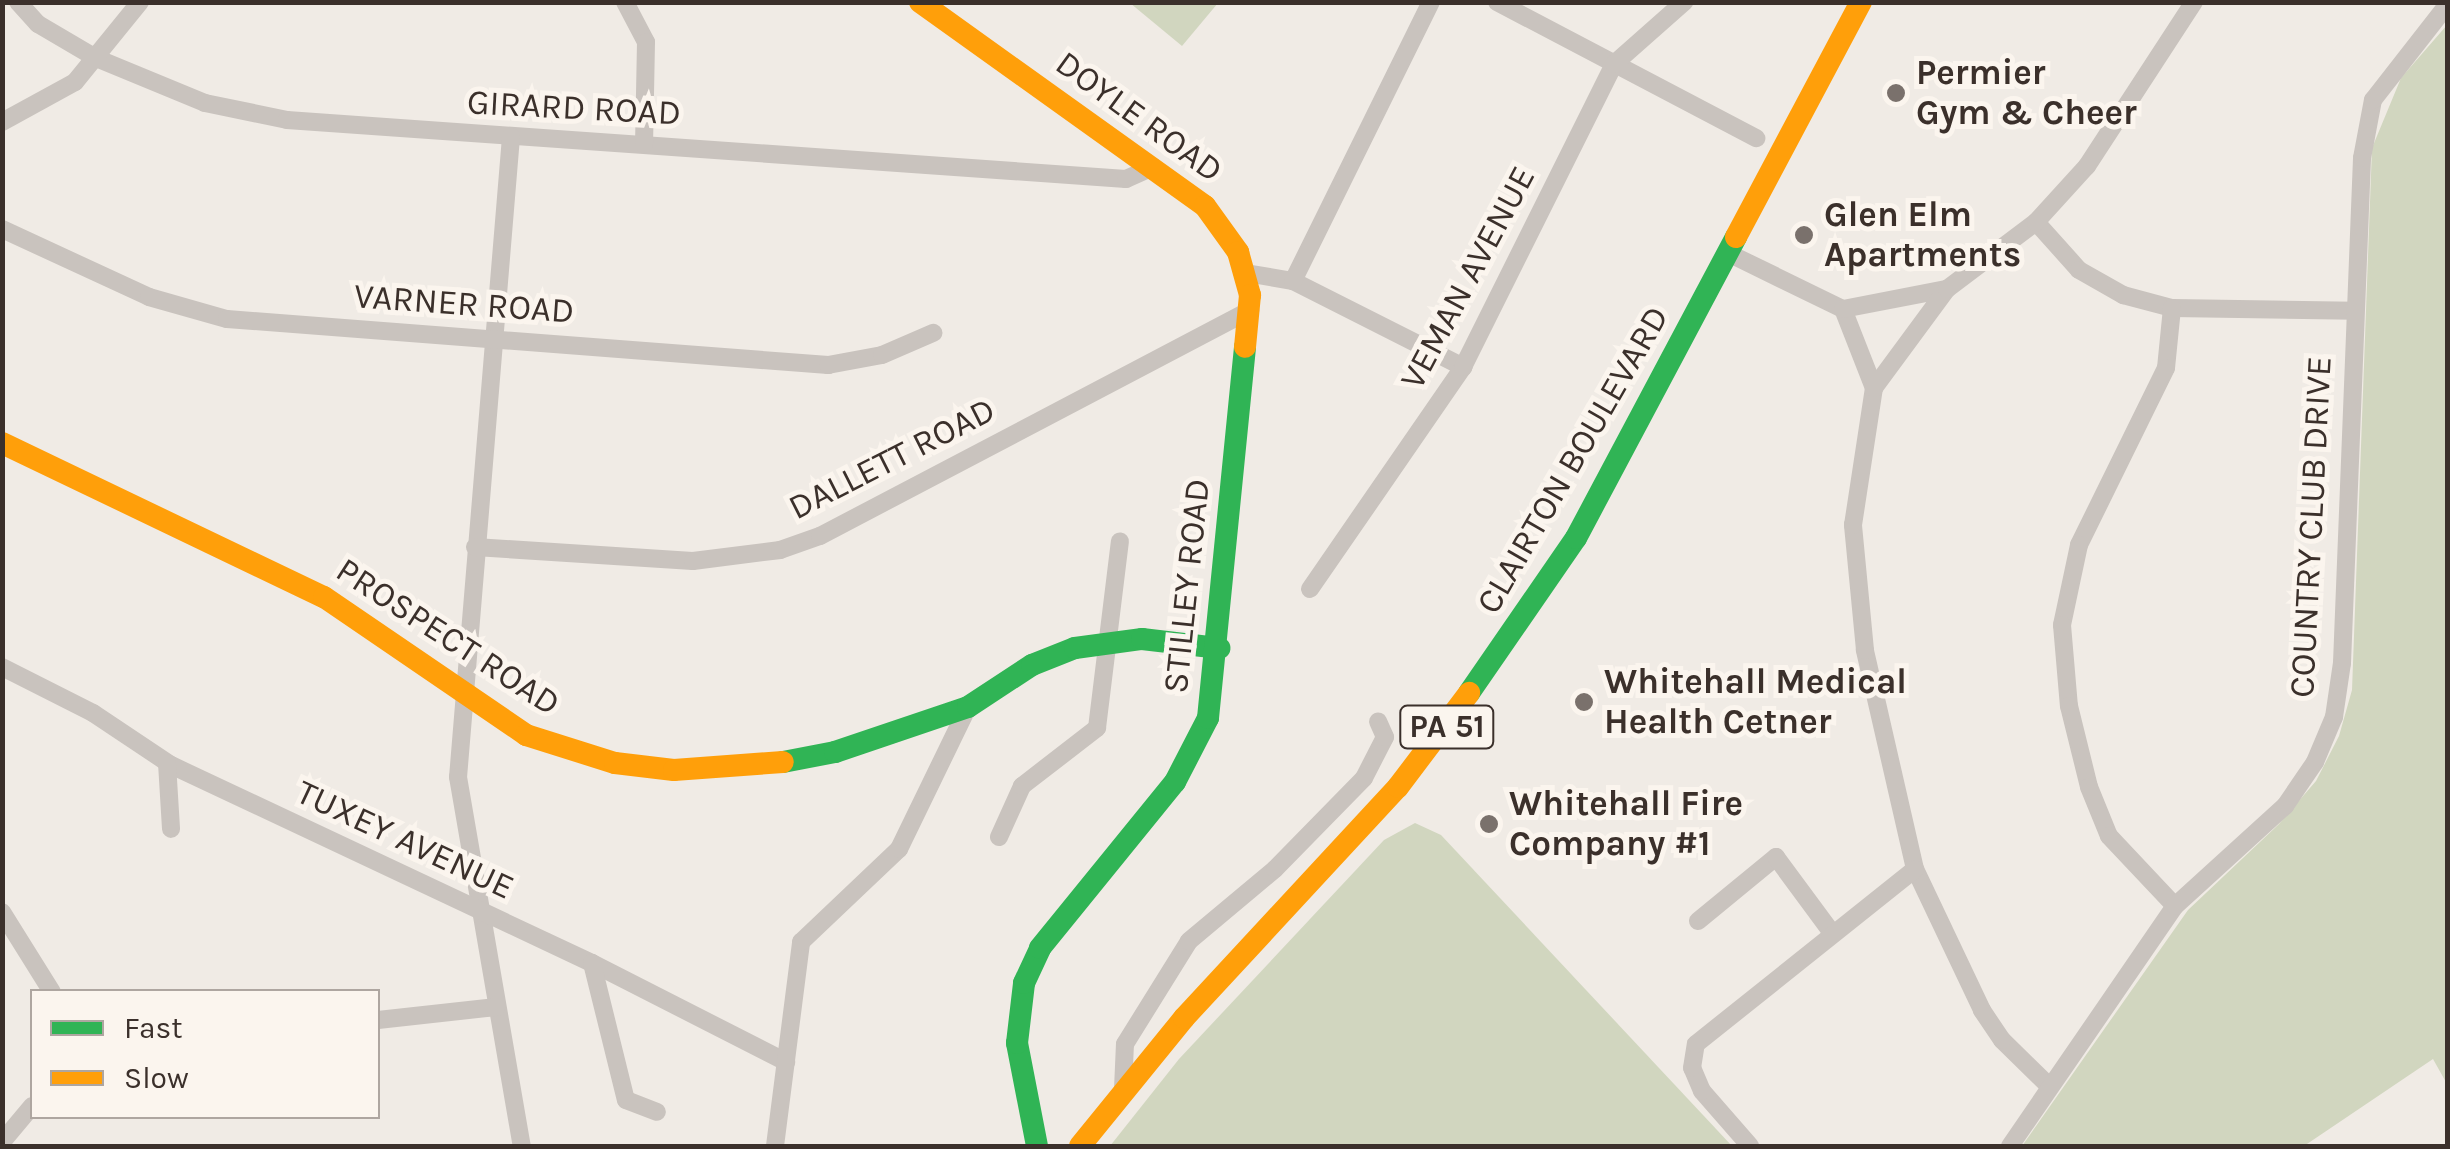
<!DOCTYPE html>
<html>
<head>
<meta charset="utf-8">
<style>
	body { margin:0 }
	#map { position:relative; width:2450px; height:1149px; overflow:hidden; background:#f0ebe5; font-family:Karla,sans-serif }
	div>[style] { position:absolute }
	.green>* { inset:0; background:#d1d6bf }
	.street>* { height:18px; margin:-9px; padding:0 9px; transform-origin:9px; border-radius:9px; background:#c9c3be }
	.fast>* { height:22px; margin:-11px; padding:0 11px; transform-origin:11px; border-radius:11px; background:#30b455 }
	.slow>* { height:22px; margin:-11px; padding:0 11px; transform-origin:11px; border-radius:11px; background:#ff9f0a }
	.dots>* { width:28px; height:28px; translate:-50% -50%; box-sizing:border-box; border:5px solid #fbf5ee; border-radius:50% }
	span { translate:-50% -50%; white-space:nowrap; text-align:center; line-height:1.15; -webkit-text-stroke:10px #fbf5ee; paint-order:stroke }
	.shield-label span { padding:2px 8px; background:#fbf5ee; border:2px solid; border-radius:8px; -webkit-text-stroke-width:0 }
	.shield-label { font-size:32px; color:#3b302b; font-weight:700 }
	.poi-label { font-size:35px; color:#3b302b; font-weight:700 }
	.left { translate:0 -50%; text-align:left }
	.street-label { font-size:35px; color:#3b302b }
	.frame { position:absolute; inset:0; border:5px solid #3b302b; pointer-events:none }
	.legend { position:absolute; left:30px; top:989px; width:350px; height:130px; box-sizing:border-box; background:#fbf5ee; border:2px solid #aea6a0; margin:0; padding:12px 18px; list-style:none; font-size:30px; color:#3b302b }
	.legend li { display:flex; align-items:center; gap:20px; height:50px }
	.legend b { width:50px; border:2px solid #aea6a0 }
</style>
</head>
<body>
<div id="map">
	<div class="green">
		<i style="clip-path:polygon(1130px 3px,1218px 3px,1182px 46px)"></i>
		<i style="clip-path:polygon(2447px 25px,2447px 1084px,2433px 1059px,2304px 1146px,2022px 1146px,2188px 910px,2279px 824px,2316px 781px,2339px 736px,2352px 690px,2372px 148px,2401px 78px)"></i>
		<i style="clip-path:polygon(1415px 823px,1441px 835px,1732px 1146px,1110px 1146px,1179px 1059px,1384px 840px)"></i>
	</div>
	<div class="street">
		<i style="left:18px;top:2px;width:30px;rotate:48deg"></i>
		<i style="left:38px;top:24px;width:67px;rotate:30.4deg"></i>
		<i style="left:96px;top:58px;width:118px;rotate:22.4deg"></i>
		<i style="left:205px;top:103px;width:84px;rotate:11.7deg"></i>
		<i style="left:287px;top:120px;width:841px;rotate:4.02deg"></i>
		<i style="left:1126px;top:179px;width:30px;rotate:-24deg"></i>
		<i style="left:625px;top:2px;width:45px;rotate:62.3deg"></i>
		<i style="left:646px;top:42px;width:102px;rotate:91.1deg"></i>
		<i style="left:1497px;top:2px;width:293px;rotate:27.7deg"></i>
		<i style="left:2px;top:122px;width:83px;rotate:-28.7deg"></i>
		<i style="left:75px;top:82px;width:103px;rotate:-50.9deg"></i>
		<i style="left:511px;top:137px;width:642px;rotate:94.73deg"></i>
		<i style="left:458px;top:777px;width:375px;rotate:80.2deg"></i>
		<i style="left:2036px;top:222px;width:64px;rotate:48.1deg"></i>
		<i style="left:2079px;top:270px;width:51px;rotate:29.6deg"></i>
		<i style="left:2123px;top:295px;width:51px;rotate:14.9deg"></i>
		<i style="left:2172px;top:308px;width:182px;rotate:0.9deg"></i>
		<i style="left:2px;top:229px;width:162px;rotate:24.8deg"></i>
		<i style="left:149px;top:297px;width:81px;rotate:15.8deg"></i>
		<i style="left:227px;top:319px;width:603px;rotate:4.38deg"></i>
		<i style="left:828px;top:365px;width:55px;rotate:-10.5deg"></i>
		<i style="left:882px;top:355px;width:56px;rotate:-23.3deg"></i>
		<i style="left:1730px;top:254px;width:126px;rotate:26deg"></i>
		<i style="left:1843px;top:309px;width:85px;rotate:68.6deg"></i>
		<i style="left:1246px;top:273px;width:48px;rotate:9.7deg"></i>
		<i style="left:1293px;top:281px;width:191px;rotate:26.8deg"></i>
		<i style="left:1293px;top:281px;width:311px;rotate:-63.7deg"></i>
		<i style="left:2172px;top:308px;width:60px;rotate:95.7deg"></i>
		<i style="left:2166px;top:368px;width:197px;rotate:116.2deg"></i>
		<i style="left:2079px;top:545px;width:82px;rotate:102deg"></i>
		<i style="left:2062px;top:625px;width:81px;rotate:85.1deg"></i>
		<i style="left:2069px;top:706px;width:83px;rotate:76.1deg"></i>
		<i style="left:2089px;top:787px;width:53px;rotate:67.8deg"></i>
		<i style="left:2109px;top:836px;width:96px;rotate:46.7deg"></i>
		<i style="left:1843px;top:309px;width:106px;rotate:-10.9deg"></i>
		<i style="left:475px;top:547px;width:218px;rotate:3.7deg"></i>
		<i style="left:693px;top:561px;width:88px;rotate:-7.2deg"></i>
		<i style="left:780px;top:550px;width:42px;rotate:-19.3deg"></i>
		<i style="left:820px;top:536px;width:486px;rotate:-27.7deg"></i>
		<i style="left:1310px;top:589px;width:270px;rotate:-55.4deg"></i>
		<i style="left:1463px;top:367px;width:339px;rotate:-63.5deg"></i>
		<i style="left:1614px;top:64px;width:94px;rotate:-41.5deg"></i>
		<i style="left:2px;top:667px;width:102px;rotate:26.8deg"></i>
		<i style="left:93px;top:713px;width:94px;rotate:33.7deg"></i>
		<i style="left:171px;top:765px;width:465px;rotate:25.2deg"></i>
		<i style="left:592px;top:963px;width:218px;rotate:27deg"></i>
		<i style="left:167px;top:763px;width:66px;rotate:86.5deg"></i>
		<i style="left:999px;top:837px;width:56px;rotate:-65.7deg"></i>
		<i style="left:1022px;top:786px;width:95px;rotate:-37.7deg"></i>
		<i style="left:1097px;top:728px;width:188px;rotate:-83deg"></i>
		<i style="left:2px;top:912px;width:94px;rotate:58deg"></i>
		<i style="left:1698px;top:921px;width:101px;rotate:-39.4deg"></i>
		<i style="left:1776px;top:857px;width:94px;rotate:53.6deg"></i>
		<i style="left:592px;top:963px;width:141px;rotate:76.1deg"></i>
		<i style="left:626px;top:1100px;width:33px;rotate:21deg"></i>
		<i style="left:378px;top:1020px;width:119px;rotate:-6.3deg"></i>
		<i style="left:2048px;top:1085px;width:64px;rotate:-135.6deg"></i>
		<i style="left:2002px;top:1040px;width:36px;rotate:-124deg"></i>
		<i style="left:1982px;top:1010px;width:156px;rotate:-115.4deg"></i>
		<i style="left:1915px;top:869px;width:225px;rotate:-102.9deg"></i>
		<i style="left:1865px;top:650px;width:126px;rotate:-95.5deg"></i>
		<i style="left:1853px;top:525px;width:139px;rotate:-81.3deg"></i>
		<i style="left:1874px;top:388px;width:123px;rotate:-53.6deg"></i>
		<i style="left:1947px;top:289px;width:111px;rotate:-37deg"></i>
		<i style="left:2036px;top:222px;width:76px;rotate:-47.7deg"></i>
		<i style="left:2087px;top:166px;width:196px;rotate:-56.9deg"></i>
		<i style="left:1123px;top:1089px;width:45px;rotate:-87.5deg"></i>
		<i style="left:1125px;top:1044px;width:121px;rotate:-58.1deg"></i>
		<i style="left:1189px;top:941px;width:112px;rotate:-39.9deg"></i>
		<i style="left:1275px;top:869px;width:127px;rotate:-45.6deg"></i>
		<i style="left:1364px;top:778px;width:46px;rotate:-62.9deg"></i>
		<i style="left:1385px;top:737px;width:17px;rotate:-114deg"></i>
		<i style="left:2px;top:1142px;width:47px;rotate:-50.2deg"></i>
		<i style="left:775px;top:1146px;width:206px;rotate:-82.7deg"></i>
		<i style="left:801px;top:942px;width:135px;rotate:-43.5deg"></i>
		<i style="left:899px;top:849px;width:158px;rotate:-64.1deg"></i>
		<i style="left:1750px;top:1146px;width:73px;rotate:-131.1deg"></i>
		<i style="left:1702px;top:1091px;width:25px;rotate:-113deg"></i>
		<i style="left:1692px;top:1068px;width:24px;rotate:-81deg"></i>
		<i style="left:1696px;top:1044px;width:280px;rotate:-38.6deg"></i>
		<i style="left:2010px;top:1146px;width:291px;rotate:-55.5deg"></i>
		<i style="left:2175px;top:906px;width:149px;rotate:-42.3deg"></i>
		<i style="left:2285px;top:806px;width:53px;rotate:-55.7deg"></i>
		<i style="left:2315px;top:762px;width:49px;rotate:-67.1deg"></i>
		<i style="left:2334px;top:717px;width:55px;rotate:-81.6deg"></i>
		<i style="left:2342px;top:663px;width:505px;rotate:-87.73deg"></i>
		<i style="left:2362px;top:158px;width:59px;rotate:-79.3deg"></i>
		<i style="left:2373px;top:100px;width:122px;rotate:-52deg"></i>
	</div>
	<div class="fast">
		<i style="left:1469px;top:693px;width:188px;rotate:-55.4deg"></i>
		<i style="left:1576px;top:538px;width:341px;rotate:-62deg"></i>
		<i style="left:783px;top:762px;width:53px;rotate:-10.9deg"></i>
		<i style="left:835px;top:752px;width:140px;rotate:-18.7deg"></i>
		<i style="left:968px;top:707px;width:77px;rotate:-33.3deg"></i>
		<i style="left:1032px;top:665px;width:46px;rotate:-21.6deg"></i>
		<i style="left:1075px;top:648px;width:68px;rotate:-7.7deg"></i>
		<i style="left:1142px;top:639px;width:78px;rotate:6.7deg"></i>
		<i style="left:1037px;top:1146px;width:105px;rotate:-101deg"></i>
		<i style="left:1017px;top:1043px;width:60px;rotate:-83.3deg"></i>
		<i style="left:1024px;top:983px;width:38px;rotate:-65deg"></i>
		<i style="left:1040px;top:948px;width:214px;rotate:-50.9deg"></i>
		<i style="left:1175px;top:782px;width:72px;rotate:-62.7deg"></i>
		<i style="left:1208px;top:718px;width:373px;rotate:-84.3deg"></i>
	</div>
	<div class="slow">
		<i style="left:920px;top:2px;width:350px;rotate:35.6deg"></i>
		<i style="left:1205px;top:206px;width:57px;rotate:54.3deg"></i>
		<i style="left:1238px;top:252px;width:45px;rotate:74.4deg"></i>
		<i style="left:1250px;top:295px;width:52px;rotate:95.5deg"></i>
		<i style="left:1736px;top:237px;width:266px;rotate:-62deg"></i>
		<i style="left:2px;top:443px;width:357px;rotate:25.6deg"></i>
		<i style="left:324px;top:597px;width:245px;rotate:34.3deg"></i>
		<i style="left:526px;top:735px;width:93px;rotate:17.5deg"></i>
		<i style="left:615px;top:763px;width:59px;rotate:6.8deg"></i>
		<i style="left:674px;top:770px;width:109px;rotate:-4.2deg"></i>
		<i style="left:1080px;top:1146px;width:165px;rotate:-50.9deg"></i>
		<i style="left:1184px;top:1018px;width:315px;rotate:-47.2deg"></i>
		<i style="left:1398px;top:787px;width:118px;rotate:-52.9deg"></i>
	</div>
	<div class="dots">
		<i style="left:1896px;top:93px;background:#7a716c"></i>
		<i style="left:1804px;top:235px;background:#7a716c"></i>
		<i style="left:1584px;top:702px;background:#7a716c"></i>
		<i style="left:1489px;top:824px;background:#7a716c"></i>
	</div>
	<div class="shield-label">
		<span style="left:1447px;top:727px">PA 51</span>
	</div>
	<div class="poi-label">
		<span class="left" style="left:1916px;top:93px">Permier<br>Gym &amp; Cheer</span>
		<span class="left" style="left:1824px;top:235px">Glen Elm<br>Apartments</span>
		<span class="left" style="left:1604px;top:702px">Whitehall Medical<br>Health Cetner</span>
		<span class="left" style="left:1509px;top:824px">Whitehall Fire<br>Company #1</span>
	</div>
	<div class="street-label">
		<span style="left:574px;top:108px;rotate:3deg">GIRARD ROAD</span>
		<span style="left:1139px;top:117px;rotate:36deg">DOYLE ROAD</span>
		<span style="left:1468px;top:278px;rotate:-62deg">VEMAN AVENUE</span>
		<span style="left:464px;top:304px;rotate:4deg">VARNER ROAD</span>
		<span style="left:892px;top:459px;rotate:-27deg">DALLETT ROAD</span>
		<span style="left:1573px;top:460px;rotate:-60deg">CLAIRTON BOULEVARD</span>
		<span style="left:2311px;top:527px;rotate:-87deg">COUNTRY CLUB DRIVE</span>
		<span style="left:1187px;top:586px;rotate:-84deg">STILLEY ROAD</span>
		<span style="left:448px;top:637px;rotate:33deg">PROSPECT ROAD</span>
		<span style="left:405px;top:840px;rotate:25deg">TUXEY AVENUE</span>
	</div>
	<div class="frame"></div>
	<ul class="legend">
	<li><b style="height:12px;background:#30b455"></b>Fast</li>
	<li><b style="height:12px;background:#ff9f0a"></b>Slow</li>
	</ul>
</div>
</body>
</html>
